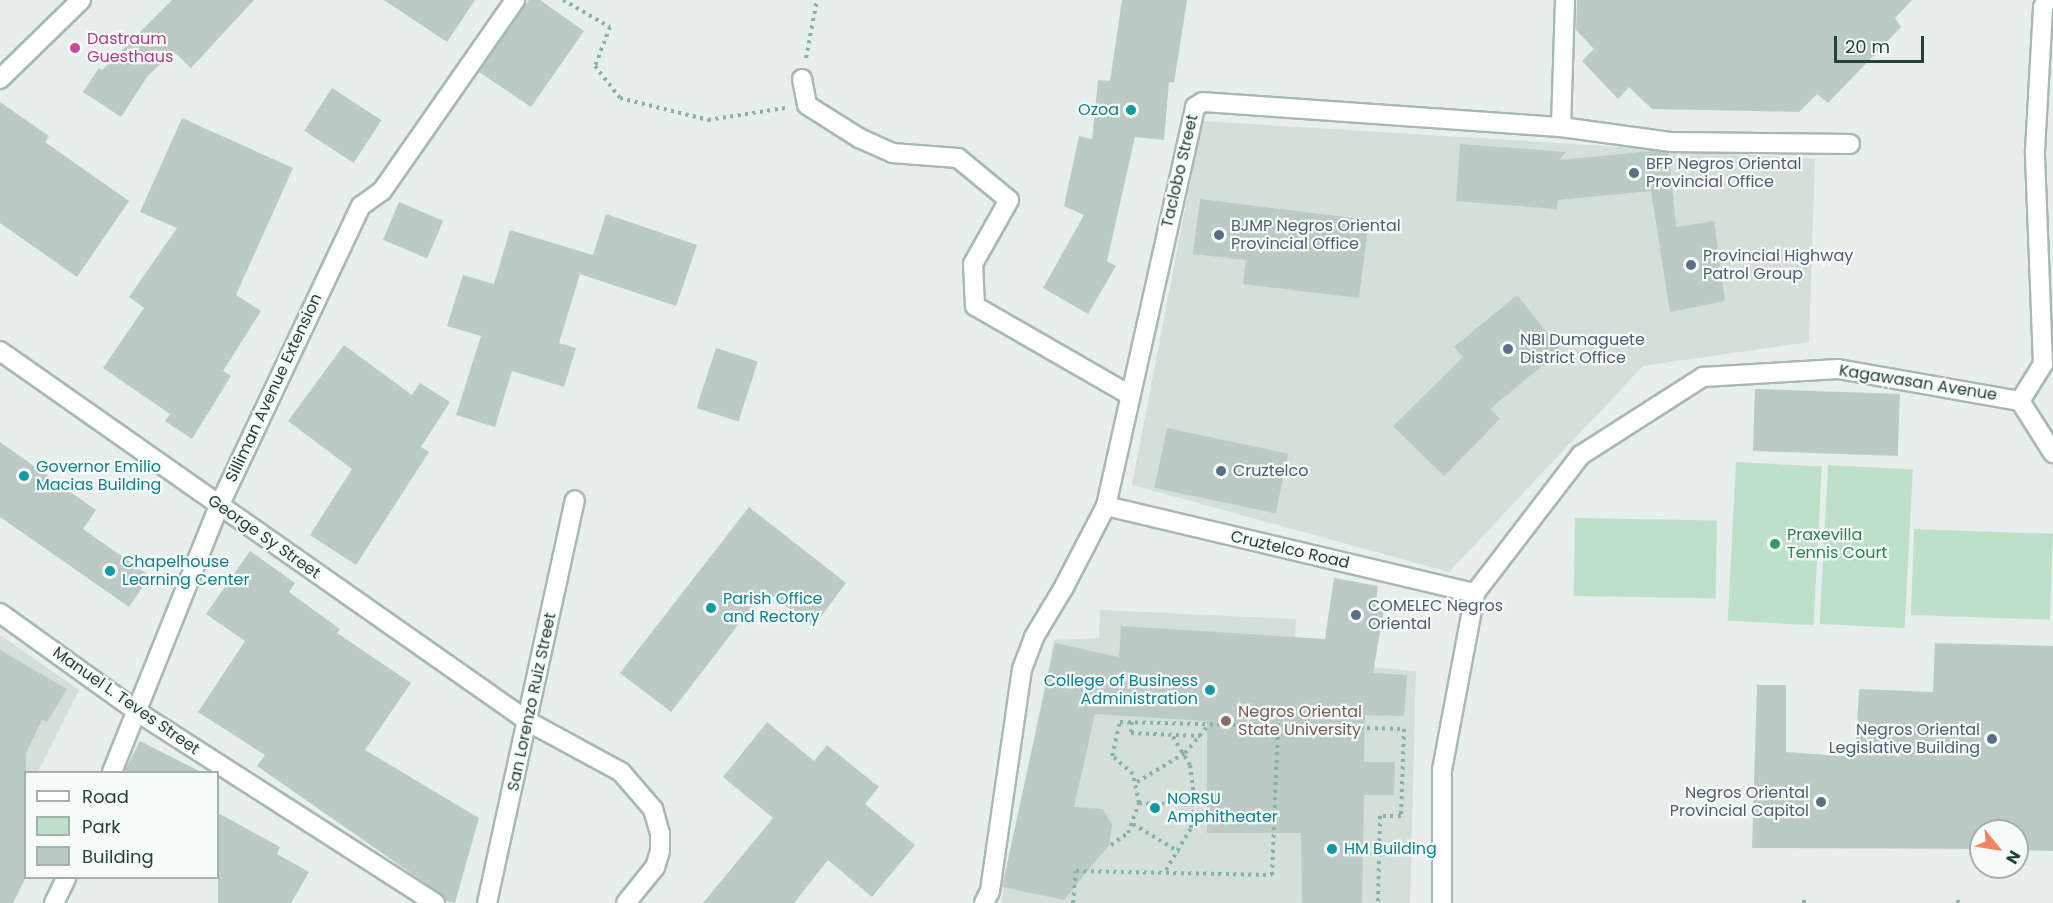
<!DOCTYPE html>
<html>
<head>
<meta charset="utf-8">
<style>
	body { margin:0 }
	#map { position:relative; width:2053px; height:903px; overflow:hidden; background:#e6efeb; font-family:Poppins,sans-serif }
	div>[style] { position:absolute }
	.built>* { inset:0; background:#d4dfda }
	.green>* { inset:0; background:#bfe0c8; transform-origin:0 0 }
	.building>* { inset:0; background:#bbcac4; transform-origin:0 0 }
	.path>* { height:4px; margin-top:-2px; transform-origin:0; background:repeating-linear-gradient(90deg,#86b3a5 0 3px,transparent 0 7.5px) }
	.roads { filter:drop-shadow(2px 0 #a8b8b2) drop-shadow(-2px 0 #a8b8b2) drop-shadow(0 2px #a8b8b2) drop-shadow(0 -2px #a8b8b2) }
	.lane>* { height:18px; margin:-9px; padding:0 9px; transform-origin:9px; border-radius:9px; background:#fff }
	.street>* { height:18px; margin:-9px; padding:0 9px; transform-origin:9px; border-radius:9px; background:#fff }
	.secondary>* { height:18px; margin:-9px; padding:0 9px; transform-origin:9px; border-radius:9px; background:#fff }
	.dots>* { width:16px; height:16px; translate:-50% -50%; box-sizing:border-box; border:3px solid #f7fbf9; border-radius:50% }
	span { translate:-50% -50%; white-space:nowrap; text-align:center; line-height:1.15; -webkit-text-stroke:4.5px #f7fbf9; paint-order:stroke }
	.hotel-label { font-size:16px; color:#b23c85 }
	.left { translate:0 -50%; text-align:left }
	.culture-label { font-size:16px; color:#0d838f }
	.right { translate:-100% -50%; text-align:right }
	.service-label { font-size:16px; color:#4e5e75 }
	.street-label { font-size:16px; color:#24423a }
	.leisure-label { font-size:16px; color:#27864d }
	.education-label { font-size:16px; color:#785e54 }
	.legend { position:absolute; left:24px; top:771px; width:195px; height:108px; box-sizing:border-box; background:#f7fbf9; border:2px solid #a3b1ad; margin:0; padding:8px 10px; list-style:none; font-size:18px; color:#24423a }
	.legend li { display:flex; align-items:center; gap:12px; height:30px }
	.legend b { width:30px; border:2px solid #a3b1ad }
	.north { position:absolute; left:1969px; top:819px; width:60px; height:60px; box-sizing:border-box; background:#f7fbf9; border:2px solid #a3b1ad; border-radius:50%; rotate:120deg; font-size:16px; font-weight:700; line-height:24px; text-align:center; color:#24423a }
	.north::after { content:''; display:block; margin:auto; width:21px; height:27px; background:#f4845f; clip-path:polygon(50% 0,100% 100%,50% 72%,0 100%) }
	.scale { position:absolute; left:1834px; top:36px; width:90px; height:27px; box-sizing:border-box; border:3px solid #24423a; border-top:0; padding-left:8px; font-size:18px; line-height:21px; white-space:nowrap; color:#24423a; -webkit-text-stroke:4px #f7fbf9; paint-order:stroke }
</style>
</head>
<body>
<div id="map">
	<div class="built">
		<i style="clip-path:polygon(1202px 121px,1815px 159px,1809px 342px,1643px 366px,1449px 572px,1132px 485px)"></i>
		<i style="clip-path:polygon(1100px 610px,1296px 619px,1294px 660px,1416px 671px,1410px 903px,1001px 903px,1054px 640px,1099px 638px)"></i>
		<i style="clip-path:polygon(0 635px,79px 690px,38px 772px,26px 772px,0 848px)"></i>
	</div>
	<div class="green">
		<i style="left:1736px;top:462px;width:86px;height:159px;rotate:3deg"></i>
		<i style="left:1828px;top:465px;width:85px;height:159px;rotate:3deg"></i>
		<i style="left:1575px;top:518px;width:142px;height:78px;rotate:1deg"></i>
		<i style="left:1914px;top:529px;width:139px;height:86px;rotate:2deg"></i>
	</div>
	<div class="building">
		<i style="clip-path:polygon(172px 0,254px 0,191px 68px,173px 51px,147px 77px,121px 117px,83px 92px,99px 68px,102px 70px)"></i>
		<i style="clip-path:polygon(384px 0,475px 0,447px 42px)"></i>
		<i style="clip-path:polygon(529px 0,540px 0,584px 31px,531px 107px,479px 72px)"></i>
		<i style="clip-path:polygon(1122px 0,1187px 0,1174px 83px,1169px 82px,1164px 140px,1135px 137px,1107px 261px,1116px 266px,1088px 314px,1043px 288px,1084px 215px,1064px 206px,1079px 136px,1092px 139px,1098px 80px,1110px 81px)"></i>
		<i style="clip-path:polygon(1577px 0,1912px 0,1895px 18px,1901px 27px,1828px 103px,1817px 94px,1799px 112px,1652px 109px,1629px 87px,1618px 99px,1582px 61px,1594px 49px,1576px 30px)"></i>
		<i style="left:332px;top:88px;width:59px;height:51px;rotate:33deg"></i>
		<i style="clip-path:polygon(0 102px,49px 136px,45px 142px,129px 201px,77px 277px,0 223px)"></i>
		<i style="clip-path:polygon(182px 118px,293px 168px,236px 295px,261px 311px,223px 371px,231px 376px,192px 439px,165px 421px,170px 414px,103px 368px,144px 308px,129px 297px,177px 228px,140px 212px)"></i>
		<i style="clip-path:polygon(1460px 144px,1566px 152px,1559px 160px,1652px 151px,1669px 153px,1676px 227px,1714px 221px,1725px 301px,1670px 312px,1651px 191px,1558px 200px,1557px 209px,1456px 201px)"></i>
		<i style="clip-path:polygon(1200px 199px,1369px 220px,1359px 298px,1243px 284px,1246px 260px,1193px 254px)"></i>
		<i style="left:399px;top:202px;width:48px;height:41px;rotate:23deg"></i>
		<i style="clip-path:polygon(606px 214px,697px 245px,676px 306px,580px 274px,559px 343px,576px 348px,564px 387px,512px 371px,495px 427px,456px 415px,481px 336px,447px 326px,463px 275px,494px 284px,510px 230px,593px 255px)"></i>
		<i style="clip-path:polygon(1517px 295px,1561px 350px,1490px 409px,1500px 419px,1444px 476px,1393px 426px,1463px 357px,1454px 347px)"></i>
		<i style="clip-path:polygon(344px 345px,412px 395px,420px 383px,450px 402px,421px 447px,429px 452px,356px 565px,310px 535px,352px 469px,288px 421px)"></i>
		<i style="left:716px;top:348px;width:44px;height:63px;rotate:18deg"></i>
		<i style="left:1755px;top:389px;width:145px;height:62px;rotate:2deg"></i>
		<i style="left:1167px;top:428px;width:124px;height:61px;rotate:12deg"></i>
		<i style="clip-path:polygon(0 442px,96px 510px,83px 529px,150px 576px,129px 607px,0 517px)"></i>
		<i style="clip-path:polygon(749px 507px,846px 583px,813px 627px,765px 590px,671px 712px,620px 673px)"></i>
		<i style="clip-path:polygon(250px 551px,295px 583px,289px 592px,340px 629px,337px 633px,411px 683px,365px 750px,479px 818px,455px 903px,446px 901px,441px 894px,257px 766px,265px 755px,198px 712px,245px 641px,206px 614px)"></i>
		<i style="clip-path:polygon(1334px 578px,1378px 586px,1376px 601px,1385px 603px,1373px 673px,1407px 675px,1404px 716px,1365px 715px,1364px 762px,1395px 762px,1394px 795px,1364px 795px,1362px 903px,1302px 903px,1301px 833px,1207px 833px,1207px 721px,1095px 714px,1074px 807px,1103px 809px,1112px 824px,1109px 845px,1064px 900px,1002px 887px,1055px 643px,1119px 657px,1121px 626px,1325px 639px)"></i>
		<i style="clip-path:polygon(1935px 643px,2053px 646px,2053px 851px,2017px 850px,2017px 831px,1981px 831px,1981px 849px,1752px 848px,1757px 685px,1786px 685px,1786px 752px,1855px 757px,1859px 689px,1933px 692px)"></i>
		<i style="clip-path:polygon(0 650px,67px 689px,47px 722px,42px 720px,26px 753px,26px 877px,13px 903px,0 903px)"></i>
		<i style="clip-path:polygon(767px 722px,814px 761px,827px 745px,879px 787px,865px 804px,915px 845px,872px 897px,828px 860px,794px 903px,703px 903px,773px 818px,723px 777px)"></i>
		<i style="clip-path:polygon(140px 741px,201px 772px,124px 772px)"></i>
		<i style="clip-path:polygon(218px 813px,280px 847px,277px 854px,309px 872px,291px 903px,218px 903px)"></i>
	</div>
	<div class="path">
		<i style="left:563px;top:0;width:54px;rotate:29.9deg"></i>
		<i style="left:610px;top:27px;width:42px;rotate:111deg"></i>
		<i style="left:595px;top:66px;width:41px;rotate:52deg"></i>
		<i style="left:620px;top:98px;width:91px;rotate:14deg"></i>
		<i style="left:708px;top:120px;width:78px;rotate:-8.9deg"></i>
		<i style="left:806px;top:58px;width:59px;rotate:-79.3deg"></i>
		<i style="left:1132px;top:722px;width:11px;rotate:95deg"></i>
		<i style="left:1131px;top:733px;width:69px;rotate:2.5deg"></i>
		<i style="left:1137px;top:782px;width:56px;rotate:-31.1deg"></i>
		<i style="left:1185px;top:753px;width:35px;rotate:-50deg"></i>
		<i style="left:1139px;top:803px;width:56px;rotate:2deg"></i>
		<i style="left:1133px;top:824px;width:54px;rotate:31.3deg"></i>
		<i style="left:1111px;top:845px;width:21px;rotate:-35deg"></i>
		<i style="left:1128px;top:833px;width:32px;rotate:-70deg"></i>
		<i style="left:1139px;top:803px;width:30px;rotate:-102deg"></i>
		<i style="left:1133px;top:774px;width:28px;rotate:-139deg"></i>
		<i style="left:1112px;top:756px;width:35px;rotate:-77deg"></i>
		<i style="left:1120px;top:722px;width:284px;rotate:1.4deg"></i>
		<i style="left:1404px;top:729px;width:87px;rotate:92deg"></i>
		<i style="left:1401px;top:816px;width:21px;rotate:180deg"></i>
		<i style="left:1380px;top:816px;width:87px;rotate:91.3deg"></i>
		<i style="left:1166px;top:870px;width:49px;rotate:-59.2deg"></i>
		<i style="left:1191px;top:828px;width:23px;rotate:-80deg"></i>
		<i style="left:1195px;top:805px;width:40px;rotate:-97.1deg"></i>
		<i style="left:1190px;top:765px;width:35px;rotate:-121deg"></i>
		<i style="left:1957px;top:900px;width:4px;rotate:56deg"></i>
		<i style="left:1073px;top:903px;width:32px;rotate:-85deg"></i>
		<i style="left:1076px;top:871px;width:196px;rotate:1.2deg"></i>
		<i style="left:1272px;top:875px;width:147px;rotate:-87.7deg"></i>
		<i style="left:1804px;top:903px;width:3px;rotate:-90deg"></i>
	</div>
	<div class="roads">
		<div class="lane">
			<i style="left:1561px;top:127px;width:110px;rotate:7.8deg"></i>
			<i style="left:1670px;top:142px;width:180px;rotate:0.6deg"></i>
			<i style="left:361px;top:206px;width:26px;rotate:-36deg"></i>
			<i style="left:382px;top:191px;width:233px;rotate:-55.1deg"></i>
			<i style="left:529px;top:722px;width:105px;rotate:28.5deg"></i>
			<i style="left:621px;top:772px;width:49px;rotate:49.1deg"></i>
			<i style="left:653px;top:809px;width:26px;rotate:74deg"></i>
			<i style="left:660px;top:834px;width:17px;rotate:90deg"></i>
			<i style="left:660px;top:851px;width:17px;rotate:107deg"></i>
			<i style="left:655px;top:867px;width:46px;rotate:128.9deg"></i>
			<i style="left:984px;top:903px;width:13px;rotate:-63deg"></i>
			<i style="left:990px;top:891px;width:224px;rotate:-81.8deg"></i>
			<i style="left:1022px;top:669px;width:34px;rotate:-69deg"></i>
			<i style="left:1034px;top:637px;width:58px;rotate:-59deg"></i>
		</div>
		<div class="street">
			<i style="left:802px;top:79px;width:26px;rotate:79deg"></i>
			<i style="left:807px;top:105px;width:62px;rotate:32.4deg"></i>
			<i style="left:859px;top:138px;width:36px;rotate:24deg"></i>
			<i style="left:892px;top:153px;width:66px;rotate:4.3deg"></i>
			<i style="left:958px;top:158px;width:66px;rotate:39.5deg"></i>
			<i style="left:1009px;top:200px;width:73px;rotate:119.4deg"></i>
			<i style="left:973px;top:264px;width:42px;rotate:87.3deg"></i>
			<i style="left:975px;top:306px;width:179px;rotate:29.9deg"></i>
			<i style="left:0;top:351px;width:646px;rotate:35.04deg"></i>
			<i style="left:2020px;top:401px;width:44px;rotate:-58.1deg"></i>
			<i style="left:2043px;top:364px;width:213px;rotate:-92.2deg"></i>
			<i style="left:2035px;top:151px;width:144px;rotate:-86.8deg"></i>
			<i style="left:2043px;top:7px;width:8px;rotate:-60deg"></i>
			<i style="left:1106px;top:506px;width:379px;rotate:13.3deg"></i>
			<i style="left:1064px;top:587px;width:91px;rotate:-62.6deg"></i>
			<i style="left:1106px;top:506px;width:409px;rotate:-77.4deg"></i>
			<i style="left:1195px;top:107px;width:9px;rotate:-32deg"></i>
			<i style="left:1203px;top:102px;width:359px;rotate:4deg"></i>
			<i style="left:1561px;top:127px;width:127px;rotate:-88.2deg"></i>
			<i style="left:0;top:613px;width:171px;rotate:35.7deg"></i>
			<i style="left:139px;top:713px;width:352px;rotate:32.7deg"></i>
			<i style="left:112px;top:772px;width:287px;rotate:-68.1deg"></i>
			<i style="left:219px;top:506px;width:332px;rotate:-64.7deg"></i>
			<i style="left:54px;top:903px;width:28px;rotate:-64deg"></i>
			<i style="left:487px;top:903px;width:412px;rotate:-77.7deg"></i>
			<i style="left:1442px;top:903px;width:133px;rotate:-90deg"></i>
			<i style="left:1442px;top:770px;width:180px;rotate:-79.4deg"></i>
			<i style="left:1475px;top:593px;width:174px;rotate:-52.5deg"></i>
			<i style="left:1581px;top:455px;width:145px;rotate:-32.6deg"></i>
			<i style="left:1703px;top:377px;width:135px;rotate:-3.4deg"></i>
			<i style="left:1838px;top:369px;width:185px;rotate:10deg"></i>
			<i style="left:2020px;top:401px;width:62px;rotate:57.6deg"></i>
		</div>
		<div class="secondary">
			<i style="left:0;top:79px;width:113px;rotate:-44.3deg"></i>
		</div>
	</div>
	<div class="dots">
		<i style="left:75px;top:48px;background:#d1479c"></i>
		<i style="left:1131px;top:110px;background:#0f9aa8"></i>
		<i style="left:1634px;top:173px;background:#5c6f8a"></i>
		<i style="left:1219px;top:235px;background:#5c6f8a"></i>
		<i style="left:1691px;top:265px;background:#5c6f8a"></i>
		<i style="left:1508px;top:349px;background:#5c6f8a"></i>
		<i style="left:1221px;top:471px;background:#5c6f8a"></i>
		<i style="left:24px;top:476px;background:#0f9aa8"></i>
		<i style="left:1775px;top:544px;background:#2e9e5b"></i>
		<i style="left:110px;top:571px;background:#0f9aa8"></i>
		<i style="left:711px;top:608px;background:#0f9aa8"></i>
		<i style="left:1356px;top:615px;background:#5c6f8a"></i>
		<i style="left:1210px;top:690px;background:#0f9aa8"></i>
		<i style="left:1226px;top:721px;background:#8d6e63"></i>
		<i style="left:1992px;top:739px;background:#5c6f8a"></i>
		<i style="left:1821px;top:802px;background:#5c6f8a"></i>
		<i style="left:1155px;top:808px;background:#0f9aa8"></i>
		<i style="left:1332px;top:849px;background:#0f9aa8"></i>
	</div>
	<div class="hotel-label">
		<span class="left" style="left:87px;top:48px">Dastraum<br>Guesthaus</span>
	</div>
	<div class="culture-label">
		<span class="right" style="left:1119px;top:110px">Ozoa</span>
		<span class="left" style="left:36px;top:476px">Governor Emilio<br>Macias Building</span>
		<span class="left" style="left:122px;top:571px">Chapelhouse<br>Learning Center</span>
		<span class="left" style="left:723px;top:608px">Parish Office<br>and Rectory</span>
		<span class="right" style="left:1198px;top:690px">College of Business<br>Administration</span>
		<span class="left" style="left:1167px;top:808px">NORSU<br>Amphitheater</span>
		<span class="left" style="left:1344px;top:849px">HM Building</span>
	</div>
	<div class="service-label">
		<span class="left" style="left:1646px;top:173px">BFP Negros Oriental<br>Provincial Office</span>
		<span class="left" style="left:1231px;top:235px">BJMP Negros Oriental<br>Provincial Office</span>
		<span class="left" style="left:1703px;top:265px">Provincial Highway<br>Patrol Group</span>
		<span class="left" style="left:1520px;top:349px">NBI Dumaguete<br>District Office</span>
		<span class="left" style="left:1233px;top:471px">Cruztelco</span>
		<span class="left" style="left:1368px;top:615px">COMELEC Negros<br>Oriental</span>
		<span class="right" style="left:1980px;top:739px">Negros Oriental<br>Legislative Building</span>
		<span class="right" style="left:1809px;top:802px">Negros Oriental<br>Provincial Capitol</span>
	</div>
	<div class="street-label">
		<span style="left:1180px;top:171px;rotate:-77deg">Taclobo Street</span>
		<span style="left:1918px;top:383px;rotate:9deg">Kagawasan Avenue</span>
		<span style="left:274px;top:388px;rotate:-65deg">Silliman Avenue Extension</span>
		<span style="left:264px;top:537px;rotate:35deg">George Sy Street</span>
		<span style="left:1290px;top:550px;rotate:13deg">Cruztelco Road</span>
		<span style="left:126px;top:701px;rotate:35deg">Manuel L. Teves Street</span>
		<span style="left:532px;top:702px;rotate:-78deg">San Lorenzo Ruiz Street</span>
	</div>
	<div class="leisure-label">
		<span class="left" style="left:1787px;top:544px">Praxevilla<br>Tennis Court</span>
	</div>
	<div class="education-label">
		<span class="left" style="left:1238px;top:721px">Negros Oriental<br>State University</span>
	</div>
	<ul class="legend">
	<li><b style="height:8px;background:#fff"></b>Road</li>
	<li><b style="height:16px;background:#bfe0c8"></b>Park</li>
	<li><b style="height:16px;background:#bbcac4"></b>Building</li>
	</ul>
	<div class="north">N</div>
	<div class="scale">20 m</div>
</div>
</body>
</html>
